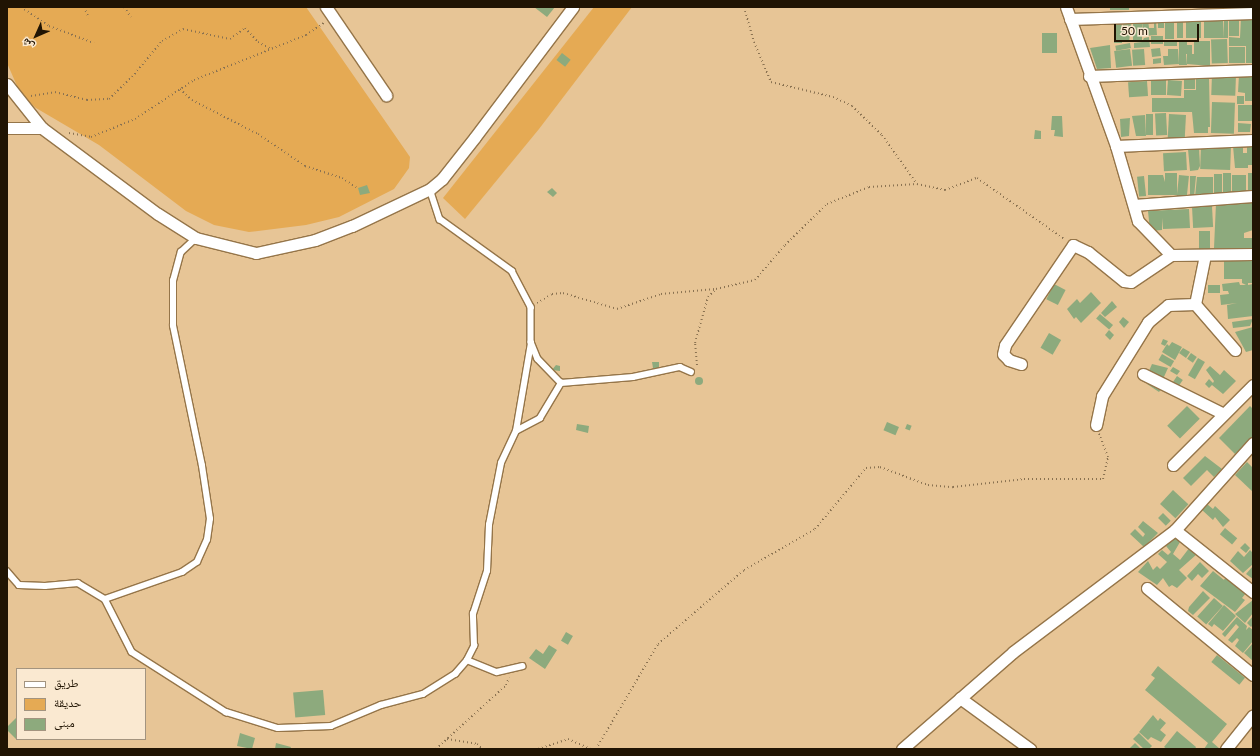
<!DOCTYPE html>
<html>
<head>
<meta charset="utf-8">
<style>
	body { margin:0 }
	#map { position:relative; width:1260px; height:756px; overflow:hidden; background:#e7c596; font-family:Lato,"Noto Naskh Arabic",sans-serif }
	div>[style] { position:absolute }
	.green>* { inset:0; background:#e5aa54 }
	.building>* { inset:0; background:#8daa7d; transform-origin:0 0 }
	.round { border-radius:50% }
	.path>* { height:2px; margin-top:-1px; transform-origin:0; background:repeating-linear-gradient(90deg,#8a7251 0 1px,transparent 0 4px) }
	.roads { filter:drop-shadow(1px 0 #957549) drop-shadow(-1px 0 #957549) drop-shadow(0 1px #957549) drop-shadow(0 -1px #957549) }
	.service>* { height:5.5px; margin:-2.75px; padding:0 2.75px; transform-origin:2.75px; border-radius:2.75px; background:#fff }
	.minor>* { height:11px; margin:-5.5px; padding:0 5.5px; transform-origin:5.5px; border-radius:5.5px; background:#fff }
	span { translate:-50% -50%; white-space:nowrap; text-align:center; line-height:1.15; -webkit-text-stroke:3px #fae9d1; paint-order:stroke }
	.frame { position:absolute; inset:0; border:8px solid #201403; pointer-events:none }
	.legend { position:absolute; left:16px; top:668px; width:130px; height:72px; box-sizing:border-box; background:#fae9d1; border:1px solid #a3947f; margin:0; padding:5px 7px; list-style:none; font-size:12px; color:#201403 }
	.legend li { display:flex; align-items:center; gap:8px; height:20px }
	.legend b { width:20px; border:1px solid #a3947f }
	.north { position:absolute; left:16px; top:16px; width:40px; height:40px; -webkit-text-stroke:3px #fae9d1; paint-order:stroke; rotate:225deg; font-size:11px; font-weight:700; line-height:16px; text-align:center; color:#201403 }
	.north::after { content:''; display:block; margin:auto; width:14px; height:18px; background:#201403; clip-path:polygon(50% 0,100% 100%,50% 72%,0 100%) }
	.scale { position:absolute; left:1114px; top:24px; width:85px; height:18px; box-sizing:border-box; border:2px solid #201403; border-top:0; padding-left:5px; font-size:12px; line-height:14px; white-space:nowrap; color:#201403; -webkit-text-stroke:3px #fae9d1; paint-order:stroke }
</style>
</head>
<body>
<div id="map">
	<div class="green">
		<i style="clip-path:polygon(7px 7px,306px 7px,410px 157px,409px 168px,394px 189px,339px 217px,306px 225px,249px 232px,214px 225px,186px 211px,99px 145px,36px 108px,21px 95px,7px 63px)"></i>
		<i style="clip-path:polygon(594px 7px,632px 7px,539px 129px,465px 219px,443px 198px)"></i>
	</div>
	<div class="building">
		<i style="clip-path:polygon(534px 7px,555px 7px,547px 17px)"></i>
		<i style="left:1110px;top:7px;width:19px;height:3px"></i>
		<i style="clip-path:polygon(1241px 17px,1253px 17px,1253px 63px,1246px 63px,1246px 46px,1229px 46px,1229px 37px,1240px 38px)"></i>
		<i style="left:1124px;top:18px;width:8px;height:23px;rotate:7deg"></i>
		<i style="left:1133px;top:19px;width:9px;height:21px"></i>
		<i style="clip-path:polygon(1148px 19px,1149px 28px,1154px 28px,1154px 21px,1156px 21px,1157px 35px,1143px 36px,1142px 20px)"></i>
		<i style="left:1165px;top:19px;width:9px;height:20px"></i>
		<i style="left:1204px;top:19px;width:19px;height:19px"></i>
		<i style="left:1229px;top:19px;width:10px;height:17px"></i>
		<i style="left:1114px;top:20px;width:8px;height:23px"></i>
		<i style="clip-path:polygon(1224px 20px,1228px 20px,1228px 38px,1223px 38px)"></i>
		<i style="left:1186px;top:21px;width:15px;height:17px"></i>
		<i style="left:1158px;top:22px;width:6px;height:6px"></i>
		<i style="left:1177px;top:22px;width:6px;height:16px"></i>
		<i style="left:1042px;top:33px;width:15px;height:20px"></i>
		<i style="left:1163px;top:36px;width:8px;height:12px;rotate:90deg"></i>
		<i style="clip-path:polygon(1149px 37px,1150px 47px,1134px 48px,1134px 43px,1142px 42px,1144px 38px)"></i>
		<i style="left:1227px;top:39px;width:24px;height:16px;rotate:88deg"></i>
		<i style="clip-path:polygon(1179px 40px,1187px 40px,1187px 45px,1192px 45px,1192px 54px,1186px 54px,1187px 65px,1179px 65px)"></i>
		<i style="clip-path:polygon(1194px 41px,1210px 41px,1210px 66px,1187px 64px,1187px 54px,1194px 54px)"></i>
		<i style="left:1177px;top:42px;width:4px;height:13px;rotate:90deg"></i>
		<i style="left:1130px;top:43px;width:5px;height:15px;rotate:79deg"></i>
		<i style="clip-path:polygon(1110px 45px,1111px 68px,1097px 69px,1090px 48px)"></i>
		<i style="left:1229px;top:47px;width:16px;height:16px"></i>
		<i style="left:1160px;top:48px;width:8px;height:9px;rotate:83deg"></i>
		<i style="left:1130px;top:49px;width:17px;height:16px;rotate:83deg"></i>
		<i style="left:1144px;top:49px;width:16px;height:12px;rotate:86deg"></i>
		<i style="clip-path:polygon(1168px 49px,1178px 49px,1179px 64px,1164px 65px,1163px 56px,1168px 56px)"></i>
		<i style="left:562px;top:53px;width:11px;height:9px;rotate:38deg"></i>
		<i style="clip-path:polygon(1161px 58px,1161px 63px,1153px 64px,1153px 59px)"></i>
		<i style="left:1212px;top:74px;width:24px;height:21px;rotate:2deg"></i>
		<i style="clip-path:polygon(1239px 75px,1253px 75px,1253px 121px,1238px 121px,1238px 105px,1252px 105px,1252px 101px,1245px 101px,1245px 93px,1238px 92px)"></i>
		<i style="clip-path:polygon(1196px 76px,1209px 77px,1210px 127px,1208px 127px,1208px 133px,1194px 133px,1192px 112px,1152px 112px,1152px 98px,1184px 98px,1184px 90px,1196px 90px)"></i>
		<i style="left:1184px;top:77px;width:11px;height:12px"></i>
		<i style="left:1151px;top:79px;width:15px;height:16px"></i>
		<i style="left:1168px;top:80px;width:14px;height:15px;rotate:4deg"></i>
		<i style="left:1147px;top:81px;width:15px;height:19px;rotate:86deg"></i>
		<i style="left:1237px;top:96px;width:7px;height:8px"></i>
		<i style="left:1212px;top:102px;width:23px;height:31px;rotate:2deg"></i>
		<i style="left:1166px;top:113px;width:22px;height:11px;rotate:87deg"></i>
		<i style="left:1146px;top:114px;width:7px;height:21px"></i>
		<i style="left:1169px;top:114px;width:17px;height:24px;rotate:3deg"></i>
		<i style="clip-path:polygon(1145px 115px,1146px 136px,1136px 136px,1132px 116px)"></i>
		<i style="clip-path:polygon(1052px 116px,1062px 116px,1063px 137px,1054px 136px,1055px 130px,1051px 130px)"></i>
		<i style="clip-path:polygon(1130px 118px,1129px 136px,1121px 137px,1120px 119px)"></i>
		<i style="clip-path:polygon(1238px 123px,1251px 124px,1250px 132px,1238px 132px)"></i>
		<i style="clip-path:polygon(1035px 130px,1041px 131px,1041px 139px,1034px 139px)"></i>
		<i style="left:1201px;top:145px;width:30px;height:24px;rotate:2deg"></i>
		<i style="clip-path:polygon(1247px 145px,1253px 145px,1253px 165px,1248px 165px,1248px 168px,1235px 168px,1233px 146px,1243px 146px,1243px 153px,1247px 153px)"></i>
		<i style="clip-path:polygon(1199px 148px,1200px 166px,1198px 170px,1190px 171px,1188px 149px)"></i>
		<i style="left:1186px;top:152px;width:18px;height:23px;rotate:87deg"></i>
		<i style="clip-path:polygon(1165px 173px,1177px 173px,1177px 195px,1148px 195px,1148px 175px,1163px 175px,1165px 182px)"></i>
		<i style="left:1223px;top:173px;width:8px;height:23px"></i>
		<i style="left:1248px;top:173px;width:5px;height:22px"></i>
		<i style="left:1214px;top:174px;width:8px;height:21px"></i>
		<i style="left:1179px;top:175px;width:10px;height:21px;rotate:6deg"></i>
		<i style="left:1232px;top:175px;width:14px;height:20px"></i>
		<i style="left:1144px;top:176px;width:20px;height:7px;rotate:84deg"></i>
		<i style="clip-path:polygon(1190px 176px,1196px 176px,1194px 197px,1190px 197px)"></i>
		<i style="clip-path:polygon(1197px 177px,1213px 177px,1213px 196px,1195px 197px)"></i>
		<i style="clip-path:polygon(367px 185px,370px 193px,360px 195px,358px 188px)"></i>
		<i style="clip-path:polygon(552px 188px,557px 193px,553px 197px,547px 192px)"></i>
		<i style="clip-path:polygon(1216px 203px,1253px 203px,1253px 230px,1244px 233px,1244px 238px,1253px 238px,1253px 248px,1214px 248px)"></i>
		<i style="left:1212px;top:206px;width:21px;height:20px;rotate:87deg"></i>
		<i style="clip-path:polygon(1189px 209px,1190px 228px,1163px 229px,1162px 218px,1162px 230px,1150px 231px,1148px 211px)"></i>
		<i style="left:1199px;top:231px;width:11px;height:18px"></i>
		<i style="clip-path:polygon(1224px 261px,1253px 261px,1253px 283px,1248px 283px,1248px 285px,1253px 284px,1253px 316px,1228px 319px,1227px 305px,1237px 303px,1221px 305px,1220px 295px,1229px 294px,1228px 291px,1223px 291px,1222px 284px,1239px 282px,1240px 285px,1246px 285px,1242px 283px,1242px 279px,1224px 279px)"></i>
		<i style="left:1054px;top:284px;width:13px;height:17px;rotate:27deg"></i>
		<i style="left:1208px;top:285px;width:12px;height:8px"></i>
		<i style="clip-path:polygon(1091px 292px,1101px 303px,1081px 323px,1076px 317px,1074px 319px,1067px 309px,1077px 299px,1080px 303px)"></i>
		<i style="clip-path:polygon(1112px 301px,1117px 307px,1105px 317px,1101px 313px)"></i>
		<i style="left:1100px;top:314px;width:17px;height:6px;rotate:40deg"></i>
		<i style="clip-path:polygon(1123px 317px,1129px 322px,1124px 328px,1119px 322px)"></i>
		<i style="clip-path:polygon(1253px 319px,1250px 326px,1233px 328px,1232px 322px)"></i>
		<i style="clip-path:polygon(1253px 327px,1253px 350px,1246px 352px,1235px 332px)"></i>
		<i style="clip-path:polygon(1109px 330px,1114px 335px,1110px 340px,1105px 335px)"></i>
		<i style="left:1049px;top:333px;width:14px;height:17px;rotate:30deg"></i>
		<i style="clip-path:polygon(1163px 339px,1168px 341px,1165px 346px,1161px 344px)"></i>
		<i style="clip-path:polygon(1172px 342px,1182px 347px,1175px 360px,1162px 352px,1167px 344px,1169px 346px)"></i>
		<i style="clip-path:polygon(1183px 348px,1190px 352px,1186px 358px,1179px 353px)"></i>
		<i style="left:1191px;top:353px;width:7px;height:7px;rotate:34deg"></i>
		<i style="left:1162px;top:354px;width:14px;height:7px;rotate:30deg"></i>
		<i style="left:1198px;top:358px;width:8px;height:20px;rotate:30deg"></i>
		<i style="clip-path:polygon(652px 362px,659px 362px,659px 368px,653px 368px)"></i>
		<i style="clip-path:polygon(1152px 364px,1168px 368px,1163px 379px,1148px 373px)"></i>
		<i style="clip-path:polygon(556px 365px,560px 366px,560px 371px,552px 370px)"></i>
		<i style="clip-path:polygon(1210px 366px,1220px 375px,1224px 370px,1236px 381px,1223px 394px,1212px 385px,1209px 388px,1205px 384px,1209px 379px,1213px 383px,1214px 381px,1206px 370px)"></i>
		<i style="clip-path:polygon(1173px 367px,1180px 371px,1177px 375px,1170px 371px)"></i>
		<i style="left:1177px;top:376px;width:7px;height:8px;rotate:34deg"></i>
		<i class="round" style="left:695px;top:377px;width:8px;height:8px"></i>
		<i style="clip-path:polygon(1149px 380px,1162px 388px,1159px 392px,1147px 384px)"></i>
		<i style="left:1187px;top:406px;width:18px;height:28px;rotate:45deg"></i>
		<i style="clip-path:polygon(1250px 406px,1253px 409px,1253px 436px,1235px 454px,1219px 438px)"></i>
		<i style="left:887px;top:422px;width:13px;height:9px;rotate:23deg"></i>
		<i style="clip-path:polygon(577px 424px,589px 426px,588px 433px,576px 430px)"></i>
		<i style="left:907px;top:424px;width:5px;height:5px;rotate:22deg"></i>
		<i style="clip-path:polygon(1205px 456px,1222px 469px,1214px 477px,1207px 470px,1191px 486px,1183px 478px)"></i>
		<i style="clip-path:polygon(1247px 462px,1253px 468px,1253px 492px,1235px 475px)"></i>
		<i style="left:1173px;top:490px;width:21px;height:19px;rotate:43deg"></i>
		<i style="clip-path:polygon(1207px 504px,1213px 509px,1215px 506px,1230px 520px,1223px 527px,1215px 517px,1213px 520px,1202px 510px)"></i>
		<i style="left:1163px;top:513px;width:11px;height:7px;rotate:45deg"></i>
		<i style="clip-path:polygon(1143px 521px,1158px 533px,1144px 547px,1130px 534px,1135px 529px,1143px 537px,1145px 534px,1138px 527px)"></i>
		<i style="left:1225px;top:528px;width:16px;height:8px;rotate:40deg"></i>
		<i style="clip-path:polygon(1175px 537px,1180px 542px,1173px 554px,1180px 560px,1190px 547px,1197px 554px,1179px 570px,1187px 578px,1177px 588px,1172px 585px,1169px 587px,1163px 578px,1157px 585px,1138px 572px,1148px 561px,1153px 570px,1157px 566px,1160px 569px,1167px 562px,1158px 554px,1162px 550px,1168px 555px,1171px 552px,1166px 546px)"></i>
		<i style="clip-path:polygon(1245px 543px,1250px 548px,1246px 553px,1240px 548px)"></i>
		<i style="clip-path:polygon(1250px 550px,1253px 553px,1253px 564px,1243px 573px,1230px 561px,1238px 551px,1244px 557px)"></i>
		<i style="clip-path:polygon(1200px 562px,1209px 571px,1202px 578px,1198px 574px,1192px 581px,1187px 576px)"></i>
		<i style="clip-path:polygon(1253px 566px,1253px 579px,1246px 574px)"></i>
		<i style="clip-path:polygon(1213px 571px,1224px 580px,1214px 592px,1227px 576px,1246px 593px,1242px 598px,1245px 600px,1235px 612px,1200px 586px)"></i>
		<i style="clip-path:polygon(1203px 591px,1210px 598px,1193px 615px,1188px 611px,1189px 607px)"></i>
		<i style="left:1214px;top:598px;width:12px;height:25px;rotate:42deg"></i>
		<i style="clip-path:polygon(1253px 600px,1253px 613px,1245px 623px,1235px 614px)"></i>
		<i style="clip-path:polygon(1224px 605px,1236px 616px,1223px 631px,1214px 624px,1212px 627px,1208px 624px)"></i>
		<i style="clip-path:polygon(1253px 616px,1253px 625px,1251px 627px,1247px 623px)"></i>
		<i style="clip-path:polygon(1237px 617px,1247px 626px,1246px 630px,1249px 627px,1253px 630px,1253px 641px,1243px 653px,1235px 646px,1239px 640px,1237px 638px,1232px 643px,1228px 640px,1239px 627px,1236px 624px,1225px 637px,1222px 634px)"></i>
		<i style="left:566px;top:632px;width:8px;height:10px;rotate:30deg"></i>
		<i style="clip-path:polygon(1253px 643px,1253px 661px,1244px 653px)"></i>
		<i style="clip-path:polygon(549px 645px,557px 650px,545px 669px,529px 658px,536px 649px,543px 654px)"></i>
		<i style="left:1217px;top:655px;width:36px;height:9px;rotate:39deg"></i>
		<i style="clip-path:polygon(1158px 666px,1227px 724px,1212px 742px,1220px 749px,1204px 749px,1208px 743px,1145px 690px,1155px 678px,1151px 675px)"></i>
		<i style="left:323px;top:690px;width:25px;height:30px;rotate:85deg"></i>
		<i style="clip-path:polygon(1153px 715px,1158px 721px,1160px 718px,1166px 723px,1160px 730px,1166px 735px,1161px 742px,1151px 737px,1148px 740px,1139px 732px)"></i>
		<i style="clip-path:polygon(17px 717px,17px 740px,7px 730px,7px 727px)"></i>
		<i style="clip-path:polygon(1177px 731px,1196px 747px,1195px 749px,1167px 749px,1164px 747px)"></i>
		<i style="clip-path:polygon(240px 733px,255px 738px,252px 749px,237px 746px)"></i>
		<i style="clip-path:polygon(1139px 733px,1152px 746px,1149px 749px,1144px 749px,1133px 739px)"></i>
		<i style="clip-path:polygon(276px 743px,291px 747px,290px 749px,275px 749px)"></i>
		<i style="clip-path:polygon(1135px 743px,1141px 749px,1129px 749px)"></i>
	</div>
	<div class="path">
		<i style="left:21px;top:7px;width:34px;rotate:34deg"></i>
		<i style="left:49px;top:26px;width:48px;rotate:20.7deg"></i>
		<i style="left:84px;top:7px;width:12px;rotate:66deg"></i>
		<i style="left:124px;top:7px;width:12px;rotate:55deg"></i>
		<i style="left:744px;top:7px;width:36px;rotate:74deg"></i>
		<i style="left:754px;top:42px;width:43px;rotate:67deg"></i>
		<i style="left:771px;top:82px;width:64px;rotate:13.6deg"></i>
		<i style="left:833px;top:97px;width:21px;rotate:25deg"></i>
		<i style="left:852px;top:106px;width:42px;rotate:44deg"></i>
		<i style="left:882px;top:135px;width:60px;rotate:54.5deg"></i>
		<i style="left:917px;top:184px;width:29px;rotate:12deg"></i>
		<i style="left:945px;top:190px;width:34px;rotate:-21deg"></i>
		<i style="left:977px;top:178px;width:106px;rotate:35deg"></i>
		<i style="left:180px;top:89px;width:16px;rotate:43deg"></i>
		<i style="left:192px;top:100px;width:74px;rotate:27.3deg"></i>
		<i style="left:258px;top:134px;width:57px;rotate:34.2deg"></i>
		<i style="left:305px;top:166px;width:39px;rotate:18deg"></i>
		<i style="left:342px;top:178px;width:17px;rotate:33deg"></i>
		<i style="left:31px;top:96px;width:24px;rotate:-9deg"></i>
		<i style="left:55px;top:92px;width:33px;rotate:14deg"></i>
		<i style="left:87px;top:100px;width:22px;rotate:-3deg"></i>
		<i style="left:109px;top:99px;width:32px;rotate:-44deg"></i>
		<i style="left:132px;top:77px;width:47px;rotate:-50.2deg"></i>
		<i style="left:162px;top:41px;width:24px;rotate:-30deg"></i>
		<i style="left:183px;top:29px;width:48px;rotate:12deg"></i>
		<i style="left:230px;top:39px;width:19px;rotate:-36deg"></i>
		<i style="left:245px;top:28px;width:19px;rotate:47deg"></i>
		<i style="left:258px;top:42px;width:15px;rotate:28deg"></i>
		<i style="left:69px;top:133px;width:22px;rotate:10deg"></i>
		<i style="left:91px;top:137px;width:48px;rotate:-22.2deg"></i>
		<i style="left:135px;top:119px;width:71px;rotate:-33.5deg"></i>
		<i style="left:194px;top:80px;width:121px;rotate:-21.9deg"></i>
		<i style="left:306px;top:35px;width:22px;rotate:-34deg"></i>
		<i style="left:537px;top:303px;width:17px;rotate:-31deg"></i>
		<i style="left:552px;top:294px;width:11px;rotate:-5deg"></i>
		<i style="left:563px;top:293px;width:56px;rotate:16.5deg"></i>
		<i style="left:617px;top:309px;width:46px;rotate:-18.8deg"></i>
		<i style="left:661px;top:294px;width:54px;rotate:-5.3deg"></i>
		<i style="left:697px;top:365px;width:22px;rotate:-95deg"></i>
		<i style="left:695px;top:343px;width:48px;rotate:-74.2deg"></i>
		<i style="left:708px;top:297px;width:11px;rotate:-45deg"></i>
		<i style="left:716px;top:289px;width:40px;rotate:-13deg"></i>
		<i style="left:755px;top:280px;width:46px;rotate:-49.4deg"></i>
		<i style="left:785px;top:245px;width:59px;rotate:-44.3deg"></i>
		<i style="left:827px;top:204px;width:45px;rotate:-22deg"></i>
		<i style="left:869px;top:187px;width:48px;rotate:-3.6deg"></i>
		<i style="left:447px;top:739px;width:30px;rotate:9deg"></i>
		<i style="left:477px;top:744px;width:8px;rotate:40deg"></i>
		<i style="left:436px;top:749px;width:95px;rotate:-42.4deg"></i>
		<i style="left:506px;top:685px;width:8px;rotate:-67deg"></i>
		<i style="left:538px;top:749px;width:32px;rotate:-18deg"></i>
		<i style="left:568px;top:739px;width:24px;rotate:24deg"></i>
		<i style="left:596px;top:749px;width:122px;rotate:-59.4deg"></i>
		<i style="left:658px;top:644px;width:113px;rotate:-40.7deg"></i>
		<i style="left:744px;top:570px;width:82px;rotate:-30deg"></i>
		<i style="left:815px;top:529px;width:80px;rotate:-50.1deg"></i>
		<i style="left:866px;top:468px;width:14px;rotate:-4deg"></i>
		<i style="left:880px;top:467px;width:51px;rotate:20.6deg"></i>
		<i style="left:928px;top:485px;width:25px;rotate:5deg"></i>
		<i style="left:953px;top:487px;width:71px;rotate:-6.4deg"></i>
		<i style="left:1024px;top:479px;width:79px"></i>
		<i style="left:1103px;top:479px;width:23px;rotate:-77deg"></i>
		<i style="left:1108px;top:457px;width:25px;rotate:-111deg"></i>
	</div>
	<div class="roads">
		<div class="service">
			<i style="left:430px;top:189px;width:32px;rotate:72deg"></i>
			<i style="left:440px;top:219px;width:89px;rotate:35.8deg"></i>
			<i style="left:512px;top:271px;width:41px;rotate:62.2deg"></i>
			<i style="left:531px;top:307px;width:35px;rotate:90deg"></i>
			<i style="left:531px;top:342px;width:18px;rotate:68deg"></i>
			<i style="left:538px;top:359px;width:33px;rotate:46deg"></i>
			<i style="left:516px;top:431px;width:89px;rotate:-80.3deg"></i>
			<i style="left:7px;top:571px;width:18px;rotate:49deg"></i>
			<i style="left:19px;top:585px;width:26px;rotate:2deg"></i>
			<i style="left:45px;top:586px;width:33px;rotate:-5deg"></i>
			<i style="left:78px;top:583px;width:31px;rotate:31deg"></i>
			<i style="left:105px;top:599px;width:59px;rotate:63deg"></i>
			<i style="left:132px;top:652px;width:112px;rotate:32.6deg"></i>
			<i style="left:226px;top:712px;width:54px;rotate:17.1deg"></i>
			<i style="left:278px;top:728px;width:53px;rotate:-2.2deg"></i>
			<i style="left:331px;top:726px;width:54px;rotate:-22.8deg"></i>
			<i style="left:381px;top:705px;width:43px;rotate:-14.7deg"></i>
			<i style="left:423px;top:694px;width:38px;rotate:-32deg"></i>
			<i style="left:455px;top:674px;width:18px;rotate:-49deg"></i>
			<i style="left:467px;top:660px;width:16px;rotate:-63deg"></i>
			<i style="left:474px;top:646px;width:32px;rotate:-92deg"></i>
			<i style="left:473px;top:614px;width:45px;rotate:-72deg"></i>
			<i style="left:487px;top:571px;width:46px;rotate:-87.5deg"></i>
			<i style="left:489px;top:525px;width:63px;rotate:-79deg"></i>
			<i style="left:501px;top:463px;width:35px;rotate:-65deg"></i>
			<i style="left:516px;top:431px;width:27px;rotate:-28deg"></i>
			<i style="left:540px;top:418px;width:41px;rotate:-59deg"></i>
			<i style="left:561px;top:383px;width:72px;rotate:-4.8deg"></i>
			<i style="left:633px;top:377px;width:48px;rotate:-12deg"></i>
			<i style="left:680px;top:367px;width:12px;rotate:24deg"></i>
			<i style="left:105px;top:599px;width:82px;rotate:-19.3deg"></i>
			<i style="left:182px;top:572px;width:18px;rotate:-34deg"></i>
			<i style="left:197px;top:562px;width:24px;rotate:-66deg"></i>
			<i style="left:207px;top:540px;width:21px;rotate:-82deg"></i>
			<i style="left:210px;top:519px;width:54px;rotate:-98.6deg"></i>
			<i style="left:202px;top:466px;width:143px;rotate:-101.7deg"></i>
			<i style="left:173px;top:326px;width:45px;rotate:-90deg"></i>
			<i style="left:173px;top:281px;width:30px;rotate:-75deg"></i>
			<i style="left:181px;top:252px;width:21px;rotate:-43deg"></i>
			<i style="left:467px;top:660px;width:32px;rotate:22deg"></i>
			<i style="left:497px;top:672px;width:26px;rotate:-13deg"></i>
		</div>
		<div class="minor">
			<i style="left:326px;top:7px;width:107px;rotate:55.7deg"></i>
			<i style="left:1066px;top:7px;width:148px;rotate:70.2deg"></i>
			<i style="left:1116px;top:146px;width:78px;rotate:73.7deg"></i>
			<i style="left:1138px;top:221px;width:47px;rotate:45.9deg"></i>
			<i style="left:1171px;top:255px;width:82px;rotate:-0.7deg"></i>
			<i style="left:1070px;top:19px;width:183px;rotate:-1.9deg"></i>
			<i style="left:1089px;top:76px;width:164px;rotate:-2.1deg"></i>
			<i style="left:7px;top:84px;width:56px;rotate:51.5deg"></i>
			<i style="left:42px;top:128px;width:144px;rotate:36.6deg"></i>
			<i style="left:158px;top:214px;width:45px;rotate:32.3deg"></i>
			<i style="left:196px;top:238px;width:62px;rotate:14deg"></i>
			<i style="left:256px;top:253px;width:60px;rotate:-12.4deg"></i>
			<i style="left:315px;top:240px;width:40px;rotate:-21deg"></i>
			<i style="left:352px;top:226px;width:86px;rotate:-25.4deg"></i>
			<i style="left:430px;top:189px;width:16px;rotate:-40deg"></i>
			<i style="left:442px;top:179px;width:53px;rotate:-51.8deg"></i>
			<i style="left:475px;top:137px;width:163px;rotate:-53deg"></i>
			<i style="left:7px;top:128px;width:35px"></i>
			<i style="left:1116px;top:146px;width:137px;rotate:-2.5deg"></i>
			<i style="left:1134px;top:205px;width:119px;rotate:-4.3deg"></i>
			<i style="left:1205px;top:255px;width:50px;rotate:101.5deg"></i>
			<i style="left:1195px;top:304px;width:61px;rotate:49deg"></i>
			<i style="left:1021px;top:364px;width:13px;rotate:-162deg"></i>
			<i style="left:1009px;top:360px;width:8px;rotate:-135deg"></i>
			<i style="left:1003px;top:354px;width:9px;rotate:-77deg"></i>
			<i style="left:1005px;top:345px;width:121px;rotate:-55.8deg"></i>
			<i style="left:1073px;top:245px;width:17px;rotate:25deg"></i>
			<i style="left:1088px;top:252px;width:46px;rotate:38.9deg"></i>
			<i style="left:1124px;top:281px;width:7px;rotate:8deg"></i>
			<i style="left:1131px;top:282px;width:48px;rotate:-34deg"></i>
			<i style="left:1143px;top:374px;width:90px;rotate:26.3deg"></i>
			<i style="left:1096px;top:425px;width:30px;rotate:-78deg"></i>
			<i style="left:1102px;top:396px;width:87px;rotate:-58.1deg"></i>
			<i style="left:1148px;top:322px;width:26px;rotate:-40deg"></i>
			<i style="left:1168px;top:305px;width:27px;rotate:-2deg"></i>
			<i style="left:1173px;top:465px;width:113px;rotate:-45deg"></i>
			<i style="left:1175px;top:530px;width:117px;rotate:-48.1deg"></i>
			<i style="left:1147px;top:588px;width:137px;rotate:39.4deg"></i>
			<i style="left:960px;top:698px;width:87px;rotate:36.1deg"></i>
			<i style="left:902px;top:749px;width:147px;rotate:-41.1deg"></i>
			<i style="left:1013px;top:652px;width:203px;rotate:-37deg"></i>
			<i style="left:1175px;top:530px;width:100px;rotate:38.5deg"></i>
			<i style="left:1226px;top:749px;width:43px;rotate:-51.5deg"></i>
		</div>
	</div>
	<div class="frame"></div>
	<ul class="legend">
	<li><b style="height:5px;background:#fff"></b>طريق</li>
	<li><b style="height:11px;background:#e5aa54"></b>حديقة</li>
	<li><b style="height:11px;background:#8daa7d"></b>مبنى</li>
	</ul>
	<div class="north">ش</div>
	<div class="scale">50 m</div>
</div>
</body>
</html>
